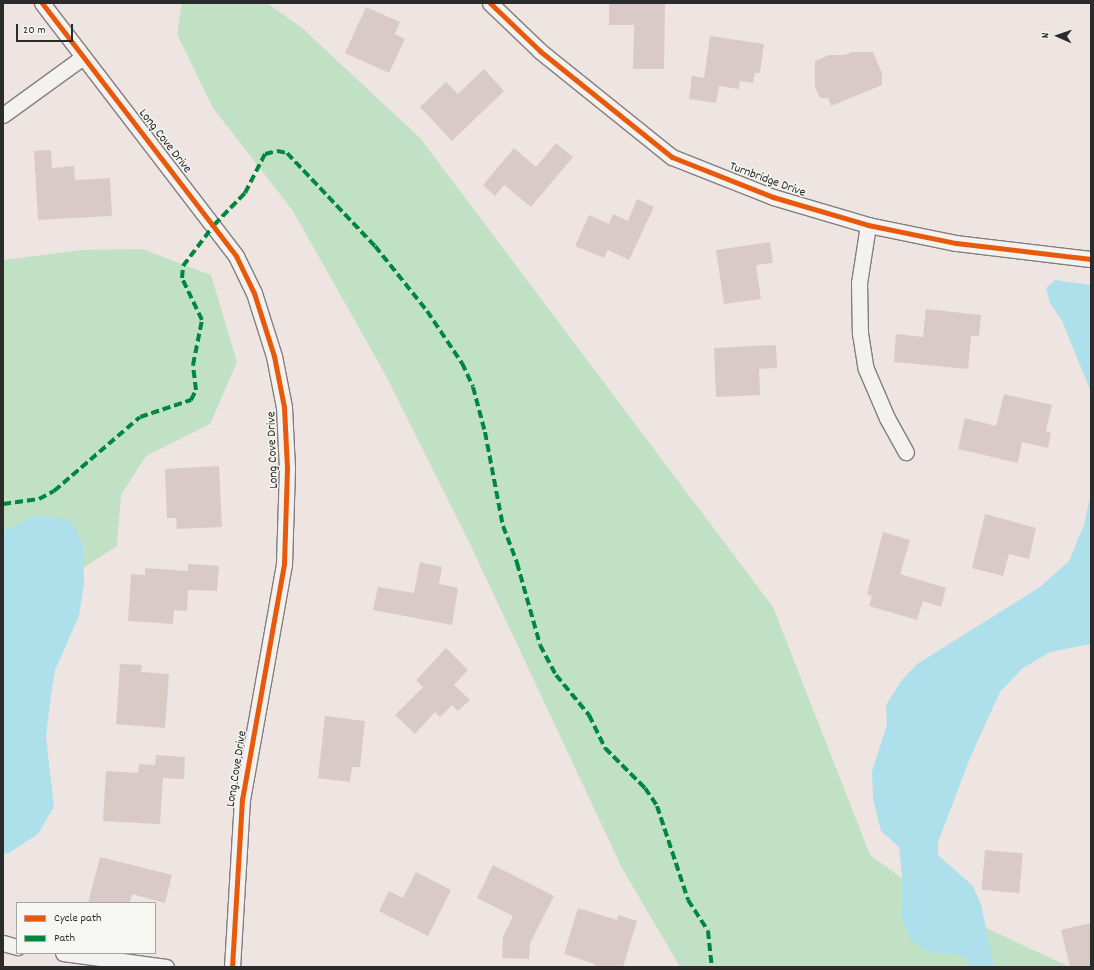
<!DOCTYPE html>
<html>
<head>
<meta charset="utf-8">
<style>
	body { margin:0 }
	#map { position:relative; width:1094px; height:970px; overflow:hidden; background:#eee4e1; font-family:Dekko,sans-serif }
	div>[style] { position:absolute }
	.green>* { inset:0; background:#c0e1c4 }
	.water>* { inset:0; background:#aee0ec }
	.building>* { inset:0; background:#dacac7; transform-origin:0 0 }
	.roads { filter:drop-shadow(1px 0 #837e7d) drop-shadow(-1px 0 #837e7d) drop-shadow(0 1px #837e7d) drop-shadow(0 -1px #837e7d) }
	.street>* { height:15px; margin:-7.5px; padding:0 7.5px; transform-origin:7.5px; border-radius:7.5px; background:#f4f2f0 }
	.quiet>* { height:4px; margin-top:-2px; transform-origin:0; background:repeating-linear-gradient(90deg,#00873e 0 8px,transparent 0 12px) }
	.cycleway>* { height:5px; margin:-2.5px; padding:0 2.5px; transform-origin:2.5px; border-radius:2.5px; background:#e8590c }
	span { translate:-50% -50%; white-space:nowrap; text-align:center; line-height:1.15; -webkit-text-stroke:3px #f6f6f2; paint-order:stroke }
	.street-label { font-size:13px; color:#2b2b2b }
	.frame { position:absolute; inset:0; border:4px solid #2b2b2b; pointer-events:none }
	.legend { position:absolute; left:16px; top:902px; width:140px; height:52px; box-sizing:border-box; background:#f6f6f2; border:1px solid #a5a5a2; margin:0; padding:5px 7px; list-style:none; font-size:12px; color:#2b2b2b }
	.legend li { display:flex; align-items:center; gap:8px; height:20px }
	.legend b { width:20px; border:1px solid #a5a5a2 }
	.north { position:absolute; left:1038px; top:16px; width:40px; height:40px; -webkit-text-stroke:3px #f6f6f2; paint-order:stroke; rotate:272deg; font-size:11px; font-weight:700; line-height:16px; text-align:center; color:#2b2b2b }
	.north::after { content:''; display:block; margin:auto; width:14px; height:18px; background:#2b2b2b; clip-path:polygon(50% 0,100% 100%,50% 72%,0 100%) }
	.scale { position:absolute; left:16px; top:24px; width:57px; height:18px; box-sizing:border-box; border:2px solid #2b2b2b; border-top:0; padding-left:5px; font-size:12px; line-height:14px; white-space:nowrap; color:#2b2b2b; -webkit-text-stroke:3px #f6f6f2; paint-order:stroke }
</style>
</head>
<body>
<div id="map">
	<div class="green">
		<i style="clip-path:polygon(182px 3px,267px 3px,301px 27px,420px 138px,773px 607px,870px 855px,943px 908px,1070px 967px,680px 967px,622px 868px,470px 544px,385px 374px,293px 211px,213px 108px,177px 34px)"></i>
		<i style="clip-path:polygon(142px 249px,211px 275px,237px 362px,210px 424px,146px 456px,121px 495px,117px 546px,63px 581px,3px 593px,3px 260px,82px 250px)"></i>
	</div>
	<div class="water">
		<i style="clip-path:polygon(1055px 280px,1091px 285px,1091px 392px,1062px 321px,1050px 303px,1046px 288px)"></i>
		<i style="clip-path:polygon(1091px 492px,1091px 644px,1050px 652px,1023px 668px,1000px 692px,970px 758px,938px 842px,938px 855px,973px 886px,981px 904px,994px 967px,969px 967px,966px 959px,958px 954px,932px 953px,920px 947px,911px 940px,901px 917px,902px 876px,899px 847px,881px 831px,873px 799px,872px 771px,887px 725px,886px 705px,902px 680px,917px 664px,1040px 587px,1069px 561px,1084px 525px)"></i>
		<i style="clip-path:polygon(35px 515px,66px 519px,75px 526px,83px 547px,84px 584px,79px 616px,55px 670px,50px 702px,46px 737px,54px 807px,38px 834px,9px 853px,3px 854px,3px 531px)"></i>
	</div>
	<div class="building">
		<i style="clip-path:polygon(609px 3px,665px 3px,664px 69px,633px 69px,634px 25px,609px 25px)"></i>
		<i style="clip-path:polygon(366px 7px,400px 22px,395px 34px,405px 39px,389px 73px,345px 53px)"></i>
		<i style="clip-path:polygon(710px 36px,764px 44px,760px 73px,755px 73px,753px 83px,740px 81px,739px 89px,719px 86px,716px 103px,689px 99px,692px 76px,704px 78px)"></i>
		<i style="clip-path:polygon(852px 52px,873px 52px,882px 73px,882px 85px,831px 106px,828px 98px,820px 98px,815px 87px,815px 61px,829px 55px,845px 55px)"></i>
		<i style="clip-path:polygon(484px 69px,504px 91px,452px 141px,420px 107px,446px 82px,458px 94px)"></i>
		<i style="clip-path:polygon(556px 143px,573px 157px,531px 207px,504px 185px,495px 196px,483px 185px,514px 148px,536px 167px)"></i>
		<i style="clip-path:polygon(51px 150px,52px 168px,74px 166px,75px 180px,110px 178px,112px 216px,38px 220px,34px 151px)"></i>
		<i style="clip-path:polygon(637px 199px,654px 207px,629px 260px,608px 250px,604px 258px,575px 246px,589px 215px,609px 224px,613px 214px,628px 221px)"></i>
		<i style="clip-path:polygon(770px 242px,773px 263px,756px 265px,761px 299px,724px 304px,716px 250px)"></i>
		<i style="clip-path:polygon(926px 309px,981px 315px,979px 336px,971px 336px,968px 369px,894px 362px,896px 334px,923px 337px)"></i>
		<i style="clip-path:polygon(776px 345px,777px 368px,759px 369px,760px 395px,716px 397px,714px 348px)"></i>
		<i style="clip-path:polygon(1004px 394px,1052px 405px,1046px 431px,1051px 433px,1048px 448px,1022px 442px,1018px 463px,958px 449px,965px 418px,996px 426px)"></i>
		<i style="clip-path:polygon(219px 466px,222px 527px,177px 529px,176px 518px,167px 518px,165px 469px)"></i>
		<i style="clip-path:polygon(985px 514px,1036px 528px,1029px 559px,1009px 554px,1003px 576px,972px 568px)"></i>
		<i style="clip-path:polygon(883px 532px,910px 540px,900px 574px,946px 588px,941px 607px,923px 601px,917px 620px,869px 606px,872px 596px,867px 594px)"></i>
		<i style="clip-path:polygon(420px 562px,442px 567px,439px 584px,458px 588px,452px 625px,373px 610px,378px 587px,414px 593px)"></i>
		<i style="clip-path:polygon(188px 564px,219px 566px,217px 591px,188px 590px,187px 611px,174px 610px,173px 624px,128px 621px,131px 574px,145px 575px,145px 568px,188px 571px)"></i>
		<i style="clip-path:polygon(446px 648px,468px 670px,454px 685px,470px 700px,458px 711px,452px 705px,440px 717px,435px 712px,415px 734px,395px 715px,423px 687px,416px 680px)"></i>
		<i style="clip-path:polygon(120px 664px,142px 665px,141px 672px,169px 674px,165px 728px,116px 724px)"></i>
		<i style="clip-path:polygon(325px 716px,365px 721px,360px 767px,352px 767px,350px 782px,318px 778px)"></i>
		<i style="clip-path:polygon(156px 755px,185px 757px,184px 779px,163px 778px,160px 824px,103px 821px,106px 771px,138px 773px,139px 764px,155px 765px)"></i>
		<i style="left:985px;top:850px;width:38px;height:40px;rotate:5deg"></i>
		<i style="clip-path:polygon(100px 857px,172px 875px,165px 903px,132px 894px,130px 903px,88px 903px)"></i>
		<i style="clip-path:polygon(493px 865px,554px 896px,530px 943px,529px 959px,502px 958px,503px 937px,513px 916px,477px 898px)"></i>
		<i style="clip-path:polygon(416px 872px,451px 890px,428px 936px,379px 911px,389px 891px,403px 898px)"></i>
		<i style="clip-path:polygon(578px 908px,617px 920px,618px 915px,637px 921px,623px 967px,594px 967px,595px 964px,564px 954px)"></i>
		<i style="clip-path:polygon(1091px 923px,1091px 967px,1070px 967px,1061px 930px)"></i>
	</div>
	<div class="roads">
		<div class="street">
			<i style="left:42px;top:3px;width:319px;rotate:52.5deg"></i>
			<i style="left:236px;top:256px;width:41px;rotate:64.1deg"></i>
			<i style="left:254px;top:293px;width:66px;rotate:72.4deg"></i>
			<i style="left:274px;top:356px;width:52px;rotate:78.9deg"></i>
			<i style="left:284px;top:407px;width:61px;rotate:87.2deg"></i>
			<i style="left:287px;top:468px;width:96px;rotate:91.8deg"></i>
			<i style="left:284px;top:564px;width:239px;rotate:100.1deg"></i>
			<i style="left:242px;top:799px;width:168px;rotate:93.4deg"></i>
			<i style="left:490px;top:3px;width:69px;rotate:43.8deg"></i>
			<i style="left:540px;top:51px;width:169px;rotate:38.8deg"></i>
			<i style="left:672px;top:157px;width:109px;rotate:21.6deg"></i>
			<i style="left:773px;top:197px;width:99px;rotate:16.4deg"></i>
			<i style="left:868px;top:225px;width:90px;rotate:11.6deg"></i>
			<i style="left:956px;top:243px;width:136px;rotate:6.8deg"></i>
			<i style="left:3px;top:115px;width:99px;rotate:-35.9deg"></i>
			<i style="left:868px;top:225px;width:59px;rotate:98.8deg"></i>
			<i style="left:859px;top:283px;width:50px;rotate:88.9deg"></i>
			<i style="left:860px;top:333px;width:36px;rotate:81deg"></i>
			<i style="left:866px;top:369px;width:53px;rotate:66.8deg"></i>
			<i style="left:887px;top:418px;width:39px;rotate:61deg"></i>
			<i style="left:3px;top:943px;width:15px;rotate:16deg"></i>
			<i style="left:63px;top:953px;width:104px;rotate:7.7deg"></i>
		</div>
	</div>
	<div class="quiet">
		<i style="left:3px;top:504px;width:36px;rotate:-8deg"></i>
		<i style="left:39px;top:499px;width:17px;rotate:-28deg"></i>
		<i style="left:54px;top:491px;width:113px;rotate:-40.7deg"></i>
		<i style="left:140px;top:417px;width:54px;rotate:-18.4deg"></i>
		<i style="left:191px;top:400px;width:11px;rotate:-63deg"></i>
		<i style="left:196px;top:390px;width:25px;rotate:-97deg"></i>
		<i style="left:193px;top:365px;width:46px;rotate:-78.7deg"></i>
		<i style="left:202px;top:320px;width:47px;rotate:-115.5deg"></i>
		<i style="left:182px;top:278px;width:12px;rotate:-85deg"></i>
		<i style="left:183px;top:266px;width:51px;rotate:-52.9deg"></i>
		<i style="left:214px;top:225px;width:45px;rotate:-45.9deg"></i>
		<i style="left:245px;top:193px;width:44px;rotate:-62.9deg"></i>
		<i style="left:265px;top:154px;width:12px;rotate:-14deg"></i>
		<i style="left:277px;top:151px;width:10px;rotate:11deg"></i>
		<i style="left:287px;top:153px;width:128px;rotate:46.6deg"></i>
		<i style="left:375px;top:246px;width:83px;rotate:51.3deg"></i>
		<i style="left:427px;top:311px;width:63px;rotate:56.1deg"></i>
		<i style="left:462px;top:363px;width:26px;rotate:65deg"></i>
		<i style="left:473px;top:387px;width:47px;rotate:75.1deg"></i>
		<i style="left:485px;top:432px;width:96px;rotate:79.2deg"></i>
		<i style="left:503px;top:526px;width:40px;rotate:69deg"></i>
		<i style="left:517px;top:563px;width:85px;rotate:74.3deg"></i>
		<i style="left:540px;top:645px;width:34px;rotate:62deg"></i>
		<i style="left:556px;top:675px;width:52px;rotate:50.5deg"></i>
		<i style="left:589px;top:715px;width:37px;rotate:64deg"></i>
		<i style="left:605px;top:748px;width:57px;rotate:45deg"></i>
		<i style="left:645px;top:788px;width:22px;rotate:56deg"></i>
		<i style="left:657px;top:806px;width:99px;rotate:71.7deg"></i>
		<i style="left:688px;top:900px;width:37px;rotate:57deg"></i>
		<i style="left:708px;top:931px;width:36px;rotate:84deg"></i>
	</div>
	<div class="cycleway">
		<i style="left:42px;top:3px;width:319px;rotate:52.5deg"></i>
		<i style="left:236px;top:256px;width:41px;rotate:64.1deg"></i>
		<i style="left:254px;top:293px;width:66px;rotate:72.4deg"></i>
		<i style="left:274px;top:356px;width:52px;rotate:78.9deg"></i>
		<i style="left:284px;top:407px;width:61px;rotate:87.2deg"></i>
		<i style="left:287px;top:468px;width:96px;rotate:91.8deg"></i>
		<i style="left:284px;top:564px;width:239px;rotate:100.1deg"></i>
		<i style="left:242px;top:799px;width:168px;rotate:93.4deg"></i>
		<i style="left:490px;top:3px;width:69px;rotate:43.8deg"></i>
		<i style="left:540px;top:51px;width:169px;rotate:38.8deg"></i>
		<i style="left:672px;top:157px;width:109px;rotate:21.6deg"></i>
		<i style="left:773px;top:197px;width:99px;rotate:16.4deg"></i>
		<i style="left:868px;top:225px;width:90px;rotate:11.6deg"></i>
		<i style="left:956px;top:243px;width:136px;rotate:6.8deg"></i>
	</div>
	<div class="street-label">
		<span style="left:164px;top:142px;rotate:52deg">Long Cove Drive</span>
		<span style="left:767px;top:181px;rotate:20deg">Turnbridge Drive</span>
		<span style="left:274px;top:450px;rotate:-92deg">Long Cove Drive</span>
		<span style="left:238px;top:769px;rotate:-81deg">Long Cove Drive</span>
	</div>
	<div class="frame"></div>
	<ul class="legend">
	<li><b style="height:5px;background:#e8590c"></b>Cycle path</li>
	<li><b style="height:5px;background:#00873e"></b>Path</li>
	</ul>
	<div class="north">N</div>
	<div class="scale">20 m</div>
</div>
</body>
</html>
